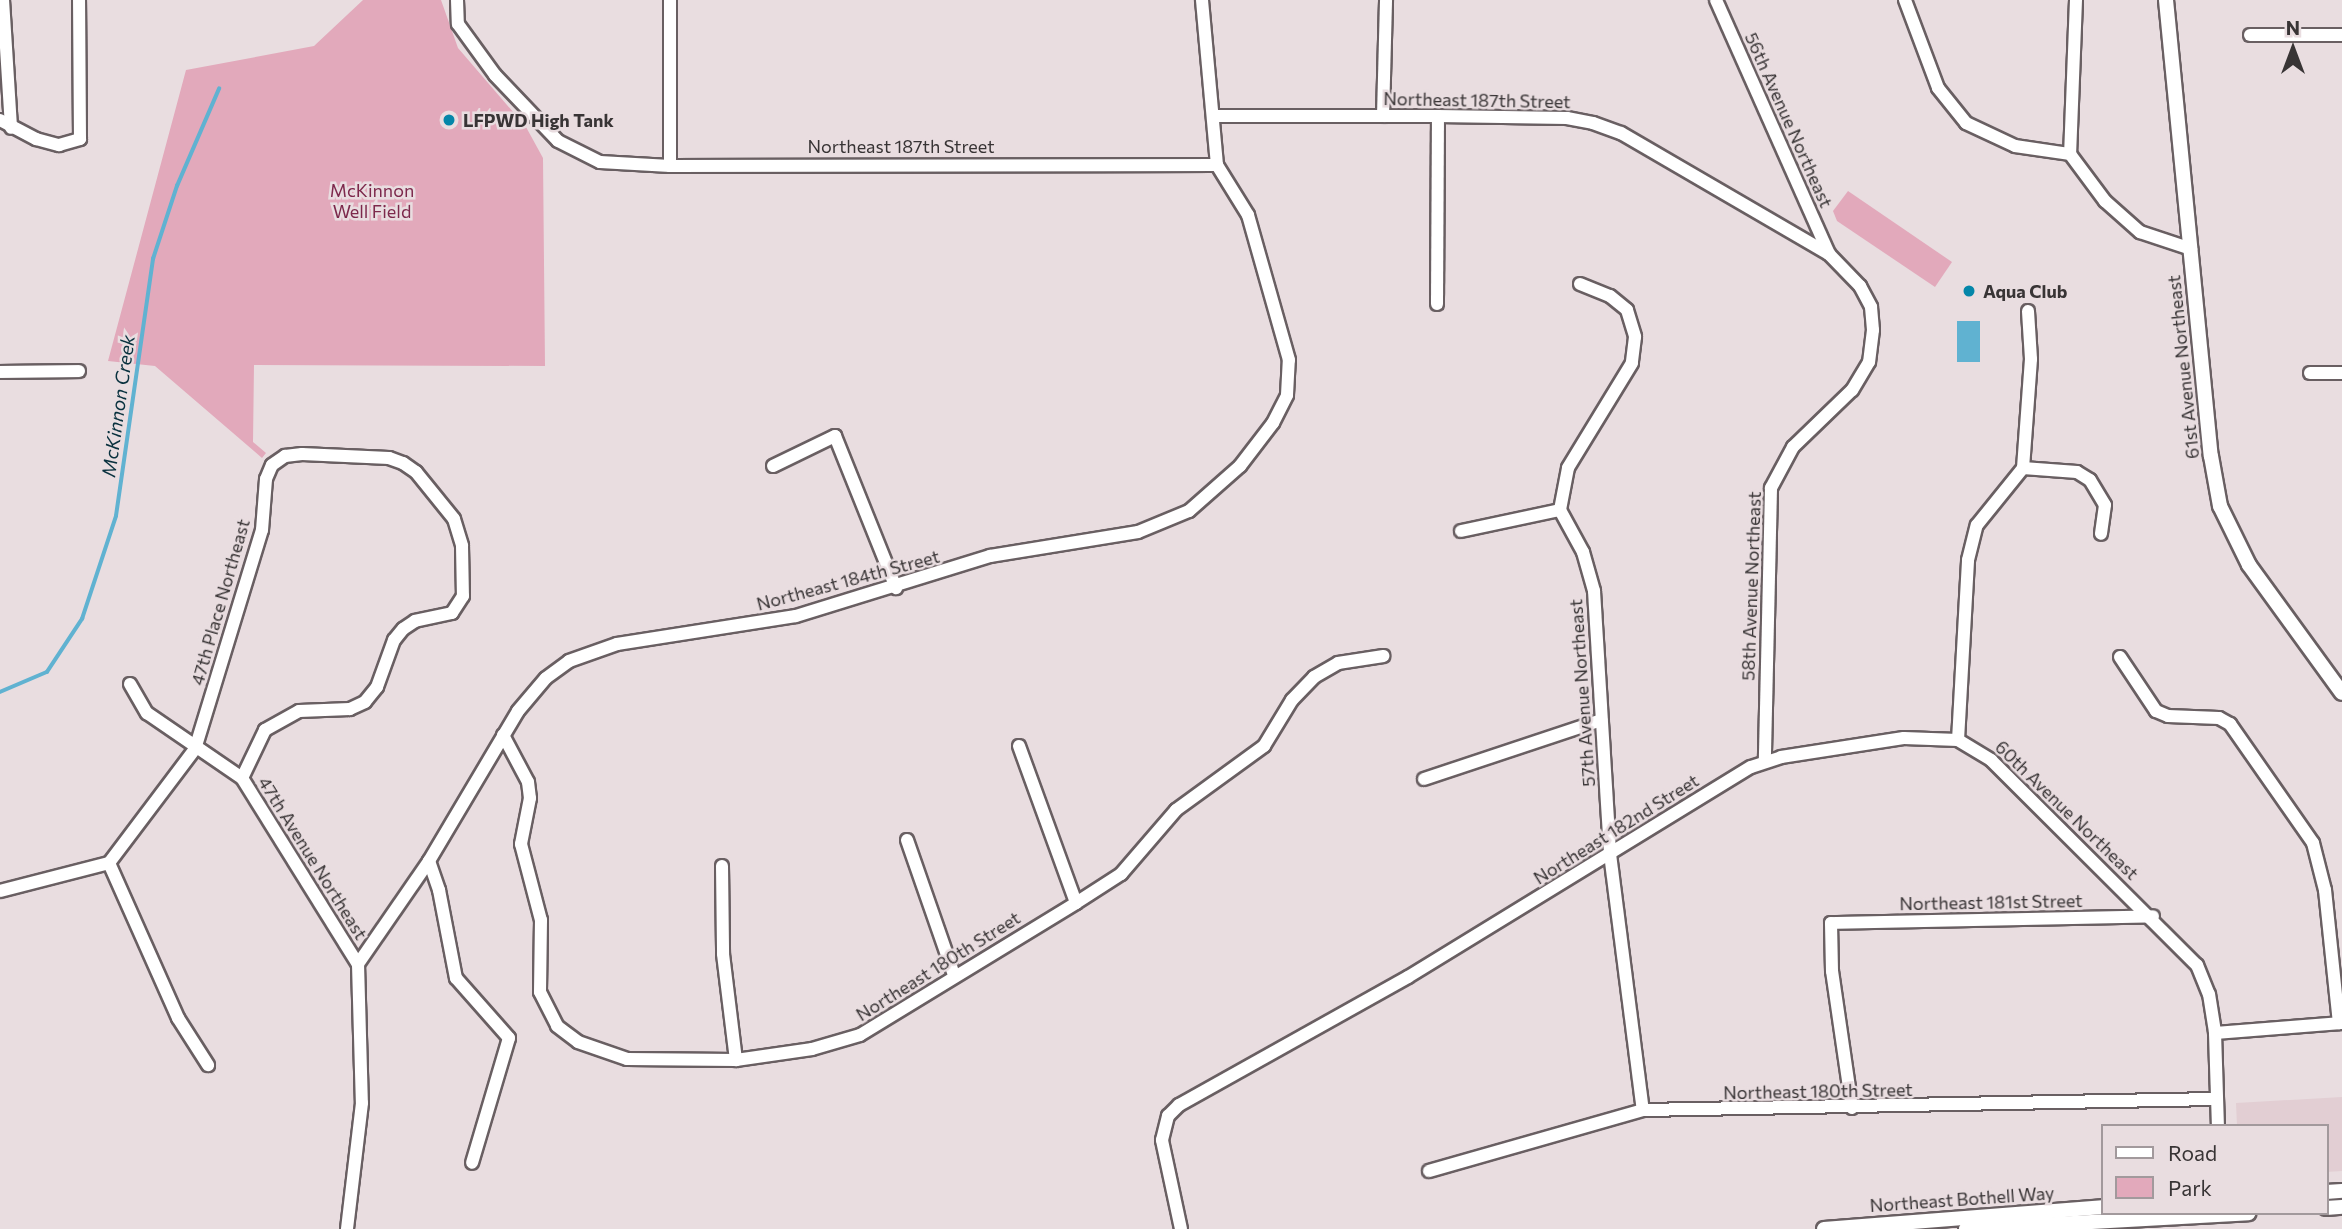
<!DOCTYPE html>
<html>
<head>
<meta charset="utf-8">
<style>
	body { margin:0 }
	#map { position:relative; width:2342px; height:1229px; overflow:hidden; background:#e9dde0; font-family:Commissioner,sans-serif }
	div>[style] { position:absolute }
	.built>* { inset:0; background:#e2ced3 }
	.green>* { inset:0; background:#e2a9bb }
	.water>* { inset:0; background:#60b2d1; transform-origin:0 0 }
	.stream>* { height:3.5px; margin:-1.75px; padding:0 1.75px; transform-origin:1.75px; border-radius:1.75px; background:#60b2d1 }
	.roads { filter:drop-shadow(2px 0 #695f62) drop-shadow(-2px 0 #695f62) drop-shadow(0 2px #695f62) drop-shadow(0 -2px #695f62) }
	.minor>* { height:12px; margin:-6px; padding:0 6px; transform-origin:6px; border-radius:6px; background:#fff }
	.major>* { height:14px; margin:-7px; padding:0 7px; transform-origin:7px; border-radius:7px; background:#fff }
	.dots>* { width:19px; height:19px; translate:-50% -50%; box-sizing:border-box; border:4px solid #e9dde0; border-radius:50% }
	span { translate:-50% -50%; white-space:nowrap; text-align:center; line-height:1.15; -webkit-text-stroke:5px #e9dde0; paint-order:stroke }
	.street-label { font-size:18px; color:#383435 }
	.poi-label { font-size:18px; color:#383435; font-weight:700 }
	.left { translate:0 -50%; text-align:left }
	.park-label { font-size:18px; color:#7d294c }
	.water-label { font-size:19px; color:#09313e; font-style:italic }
	.legend { position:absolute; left:2101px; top:1124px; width:228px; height:91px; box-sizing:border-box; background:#e9dde0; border:2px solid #a2999c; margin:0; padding:9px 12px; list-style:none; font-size:21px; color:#383435 }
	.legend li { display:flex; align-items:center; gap:14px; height:35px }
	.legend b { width:35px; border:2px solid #a2999c }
	.north { position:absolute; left:2258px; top:14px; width:70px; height:70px; -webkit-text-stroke:5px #e9dde0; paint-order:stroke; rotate:0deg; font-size:19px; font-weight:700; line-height:28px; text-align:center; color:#383435 }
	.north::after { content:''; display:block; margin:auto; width:24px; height:32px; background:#383435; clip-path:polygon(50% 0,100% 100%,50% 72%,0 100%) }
</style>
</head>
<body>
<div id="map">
	<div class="built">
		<i style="clip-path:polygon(2342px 1097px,2342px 1171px,2326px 1172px,2326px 1126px,2237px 1126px,2236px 1103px)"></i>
	</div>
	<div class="green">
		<i style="clip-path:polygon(363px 0,441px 0,458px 48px,526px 127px,543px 158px,545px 366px,254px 365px,253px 442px,266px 453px,262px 458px,155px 366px,108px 361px,186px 70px,314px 46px)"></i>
		<i style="clip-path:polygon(1848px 191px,1952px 262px,1935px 287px,1837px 221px,1833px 211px)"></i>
	</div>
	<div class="water">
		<i style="left:1957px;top:321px;width:23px;height:41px"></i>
	</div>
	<div class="stream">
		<i style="left:0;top:692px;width:51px;rotate:-23.1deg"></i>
		<i style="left:47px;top:672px;width:64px;rotate:-56.6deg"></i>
		<i style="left:82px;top:619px;width:108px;rotate:-71.7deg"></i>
		<i style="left:116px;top:516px;width:260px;rotate:-81.8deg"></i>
		<i style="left:153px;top:259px;width:77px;rotate:-71.8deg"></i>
		<i style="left:177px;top:186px;width:106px;rotate:-66.6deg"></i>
	</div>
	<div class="roads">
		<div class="minor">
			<i style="left:3px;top:0;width:128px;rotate:86.4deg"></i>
			<i style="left:457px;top:0;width:24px;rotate:88deg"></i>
			<i style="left:458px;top:24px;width:63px;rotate:54deg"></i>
			<i style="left:495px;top:75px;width:91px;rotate:46.3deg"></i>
			<i style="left:558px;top:141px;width:47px;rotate:26.6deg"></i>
			<i style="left:600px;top:162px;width:70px;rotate:3.3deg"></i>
			<i style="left:670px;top:166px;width:547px;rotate:-0.1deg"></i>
			<i style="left:1716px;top:0;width:278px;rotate:66deg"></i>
			<i style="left:1905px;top:0;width:94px;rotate:69.4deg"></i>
			<i style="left:1938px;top:88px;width:45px;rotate:51.3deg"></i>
			<i style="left:1966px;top:123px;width:54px;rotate:25.1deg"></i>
			<i style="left:2015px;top:146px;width:56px;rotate:8.3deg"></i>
			<i style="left:2076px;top:0;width:154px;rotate:92.2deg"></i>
			<i style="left:2070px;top:154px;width:59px;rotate:53.3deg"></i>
			<i style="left:2105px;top:201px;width:47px;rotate:41.5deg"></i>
			<i style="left:2140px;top:232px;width:54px;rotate:18.4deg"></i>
			<i style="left:2250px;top:35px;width:92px"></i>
			<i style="left:1215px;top:116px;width:223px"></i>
			<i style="left:1438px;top:116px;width:129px;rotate:0.9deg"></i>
			<i style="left:1567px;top:118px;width:26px;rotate:11deg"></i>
			<i style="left:1593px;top:123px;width:30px;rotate:20deg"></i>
			<i style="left:1621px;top:133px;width:241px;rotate:30.2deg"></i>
			<i style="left:1829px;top:254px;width:45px;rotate:45.9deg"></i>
			<i style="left:1860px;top:286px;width:24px;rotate:62deg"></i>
			<i style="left:1871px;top:307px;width:23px;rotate:85deg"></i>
			<i style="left:1873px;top:330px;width:32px;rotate:97deg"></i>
			<i style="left:1869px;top:362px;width:33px;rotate:121deg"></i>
			<i style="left:1852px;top:390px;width:82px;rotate:136deg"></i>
			<i style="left:1793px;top:447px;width:47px;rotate:118.2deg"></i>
			<i style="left:1771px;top:488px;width:273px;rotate:91.3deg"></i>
			<i style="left:1383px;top:116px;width:116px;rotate:-88.5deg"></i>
			<i style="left:0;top:120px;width:41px;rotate:27.8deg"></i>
			<i style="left:36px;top:139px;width:24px;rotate:15deg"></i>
			<i style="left:59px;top:145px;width:22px;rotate:-16deg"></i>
			<i style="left:80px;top:139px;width:139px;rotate:-90.4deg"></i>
			<i style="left:670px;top:166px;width:166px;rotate:-90deg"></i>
			<i style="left:1580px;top:284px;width:32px;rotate:22deg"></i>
			<i style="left:1610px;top:296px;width:22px;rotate:39deg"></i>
			<i style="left:1627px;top:310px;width:28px;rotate:73deg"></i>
			<i style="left:1635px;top:337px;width:26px;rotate:97deg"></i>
			<i style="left:1632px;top:363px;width:123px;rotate:121.4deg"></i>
			<i style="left:1568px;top:468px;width:43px;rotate:100.8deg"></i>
			<i style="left:1560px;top:510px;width:48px;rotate:61.3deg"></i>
			<i style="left:1583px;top:552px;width:41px;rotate:74.2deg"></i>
			<i style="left:1594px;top:591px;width:263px;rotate:86.5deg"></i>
			<i style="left:1610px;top:854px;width:258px;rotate:82.7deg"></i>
			<i style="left:1437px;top:304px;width:188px;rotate:-89.7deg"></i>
			<i style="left:0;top:372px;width:79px;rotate:-0.7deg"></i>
			<i style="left:2310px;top:373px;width:32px"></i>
			<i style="left:773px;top:466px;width:69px;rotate:-25.8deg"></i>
			<i style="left:835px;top:436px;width:164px;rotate:68.1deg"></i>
			<i style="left:2023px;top:468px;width:54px;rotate:4.2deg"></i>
			<i style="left:2077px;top:472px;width:15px;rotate:32deg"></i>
			<i style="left:2090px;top:480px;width:29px;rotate:59deg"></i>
			<i style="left:2105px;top:505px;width:29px;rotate:98deg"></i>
			<i style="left:1461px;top:531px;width:101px;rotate:-12deg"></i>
			<i style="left:2120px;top:657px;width:65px;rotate:56.3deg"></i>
			<i style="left:2156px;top:711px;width:13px;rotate:23deg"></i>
			<i style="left:2168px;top:716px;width:51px;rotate:2.2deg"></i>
			<i style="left:2219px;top:718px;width:13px;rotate:29deg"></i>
			<i style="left:2230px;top:724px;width:145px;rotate:55.1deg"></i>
			<i style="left:2313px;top:843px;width:49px;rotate:75.7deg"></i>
			<i style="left:2325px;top:890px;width:134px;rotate:84deg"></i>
			<i style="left:130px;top:684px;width:34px;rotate:60deg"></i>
			<i style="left:147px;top:713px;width:115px;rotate:34.4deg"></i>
			<i style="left:242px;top:778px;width:219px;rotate:58.1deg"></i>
			<i style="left:358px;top:964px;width:139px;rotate:88.4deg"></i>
			<i style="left:362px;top:1103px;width:127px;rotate:96.8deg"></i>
			<i style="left:503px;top:735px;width:53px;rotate:62deg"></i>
			<i style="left:528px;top:782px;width:16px;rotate:83deg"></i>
			<i style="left:530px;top:798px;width:47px;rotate:101.1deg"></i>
			<i style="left:521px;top:844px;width:79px;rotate:75.3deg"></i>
			<i style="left:541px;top:920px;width:72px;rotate:90.8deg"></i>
			<i style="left:540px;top:992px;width:38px;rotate:63deg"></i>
			<i style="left:557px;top:1026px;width:26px;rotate:37deg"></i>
			<i style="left:578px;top:1042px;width:52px;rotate:19.1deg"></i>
			<i style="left:627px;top:1059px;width:109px;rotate:0.5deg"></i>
			<i style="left:736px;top:1060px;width:77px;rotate:-8.2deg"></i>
			<i style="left:812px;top:1049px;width:50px;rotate:-16.3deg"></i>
			<i style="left:860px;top:1035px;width:253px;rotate:-31.4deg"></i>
			<i style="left:1076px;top:903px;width:54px;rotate:-32.8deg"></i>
			<i style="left:1121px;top:874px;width:84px;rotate:-49.3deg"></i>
			<i style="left:1176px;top:810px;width:109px;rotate:-36deg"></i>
			<i style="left:1264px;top:746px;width:54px;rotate:-58.7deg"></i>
			<i style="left:1292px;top:700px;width:32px;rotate:-46deg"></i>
			<i style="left:1314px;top:677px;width:28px;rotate:-30deg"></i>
			<i style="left:1338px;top:663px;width:46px;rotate:-8.8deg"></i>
			<i style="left:1958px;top:740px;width:180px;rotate:-86.8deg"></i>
			<i style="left:1968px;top:560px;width:36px;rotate:-76deg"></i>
			<i style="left:1977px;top:525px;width:73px;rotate:-51.1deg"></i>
			<i style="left:2023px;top:468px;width:109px;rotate:-85.8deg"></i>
			<i style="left:2031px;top:359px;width:48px;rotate:-93.6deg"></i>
			<i style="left:1019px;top:746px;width:167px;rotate:70deg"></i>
			<i style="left:1424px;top:779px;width:187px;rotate:-18.4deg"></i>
			<i style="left:907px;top:840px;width:143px;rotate:70.8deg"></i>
			<i style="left:429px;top:861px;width:31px;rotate:71deg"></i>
			<i style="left:439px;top:890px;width:90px;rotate:79.1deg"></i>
			<i style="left:456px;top:978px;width:80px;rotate:48.5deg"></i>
			<i style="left:509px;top:1038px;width:130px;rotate:106.5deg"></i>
			<i style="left:109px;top:863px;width:143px;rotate:-53deg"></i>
			<i style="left:195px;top:749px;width:229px;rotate:-73deg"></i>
			<i style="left:262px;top:530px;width:51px;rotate:-85.5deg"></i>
			<i style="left:266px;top:479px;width:15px;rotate:-67deg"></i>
			<i style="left:272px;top:465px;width:16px;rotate:-35deg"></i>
			<i style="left:285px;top:456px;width:17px;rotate:-7deg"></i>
			<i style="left:302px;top:454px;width:87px;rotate:2.6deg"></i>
			<i style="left:389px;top:458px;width:15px;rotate:20deg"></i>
			<i style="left:403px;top:463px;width:16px;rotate:35deg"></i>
			<i style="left:416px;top:472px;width:60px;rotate:51deg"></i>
			<i style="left:454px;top:519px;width:28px;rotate:73deg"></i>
			<i style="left:462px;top:546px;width:50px;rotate:88.9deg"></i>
			<i style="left:463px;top:596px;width:20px;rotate:123deg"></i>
			<i style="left:452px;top:613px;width:38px;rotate:168deg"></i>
			<i style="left:415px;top:621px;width:14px;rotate:146deg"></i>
			<i style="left:403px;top:629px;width:14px;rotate:129deg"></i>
			<i style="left:394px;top:640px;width:50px;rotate:109.9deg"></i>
			<i style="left:377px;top:687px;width:19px;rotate:129deg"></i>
			<i style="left:365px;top:702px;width:17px;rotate:155deg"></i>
			<i style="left:350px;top:709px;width:51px;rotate:177.8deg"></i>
			<i style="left:299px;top:711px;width:39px;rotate:151deg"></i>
			<i style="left:265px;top:730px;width:53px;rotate:115.6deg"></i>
			<i style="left:722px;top:866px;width:88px;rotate:89.3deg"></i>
			<i style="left:723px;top:954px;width:107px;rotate:83deg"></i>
			<i style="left:0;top:891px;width:113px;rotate:-14.4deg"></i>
			<i style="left:109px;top:863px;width:170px;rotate:66deg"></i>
			<i style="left:178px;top:1018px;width:56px;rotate:57.4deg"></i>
			<i style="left:358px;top:964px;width:125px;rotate:-55.4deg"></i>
			<i style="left:429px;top:861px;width:174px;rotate:-59.3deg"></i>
			<i style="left:518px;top:711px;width:43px;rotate:-49.7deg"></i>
			<i style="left:546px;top:678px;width:29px;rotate:-36deg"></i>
			<i style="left:569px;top:661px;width:51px;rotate:-19.5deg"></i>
			<i style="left:617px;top:644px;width:181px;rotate:-8.9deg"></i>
			<i style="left:796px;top:616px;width:203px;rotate:-17.2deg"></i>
			<i style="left:990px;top:556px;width:150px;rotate:-9.2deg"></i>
			<i style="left:1138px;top:532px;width:55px;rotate:-22.4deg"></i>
			<i style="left:1189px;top:511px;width:68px;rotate:-41.4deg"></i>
			<i style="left:1240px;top:466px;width:54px;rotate:-52.5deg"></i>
			<i style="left:1273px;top:423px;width:31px;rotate:-63deg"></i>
			<i style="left:1287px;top:395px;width:35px;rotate:-87deg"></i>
			<i style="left:1289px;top:360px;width:151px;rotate:-105.8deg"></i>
			<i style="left:1248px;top:215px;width:59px;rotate:-121.8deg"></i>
			<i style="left:1217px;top:165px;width:166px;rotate:-95.2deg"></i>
			<i style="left:2215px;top:1033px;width:127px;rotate:-4.5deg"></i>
			<i style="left:1852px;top:1108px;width:138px;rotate:-98.3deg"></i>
			<i style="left:1832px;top:971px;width:48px;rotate:-91.2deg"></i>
			<i style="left:1831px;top:923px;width:322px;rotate:-1.2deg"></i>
			<i style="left:1429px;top:1171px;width:223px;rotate:-15.9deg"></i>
			<i style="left:1643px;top:1110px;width:573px;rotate:-1.1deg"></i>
			<i style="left:1181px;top:1229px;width:91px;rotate:-102.1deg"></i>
			<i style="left:1162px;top:1140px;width:25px;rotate:-76deg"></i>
			<i style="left:1168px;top:1116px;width:16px;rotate:-45deg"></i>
			<i style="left:1179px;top:1105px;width:262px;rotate:-29.2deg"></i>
			<i style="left:1408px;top:977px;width:402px;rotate:-31.5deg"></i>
			<i style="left:1751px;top:767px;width:32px;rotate:-18deg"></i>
			<i style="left:1781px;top:757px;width:124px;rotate:-8.8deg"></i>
			<i style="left:1904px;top:738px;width:54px;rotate:2.1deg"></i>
			<i style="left:1958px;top:740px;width:39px;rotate:31deg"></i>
			<i style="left:1991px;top:760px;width:291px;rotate:44.9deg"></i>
			<i style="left:2197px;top:965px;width:31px;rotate:68deg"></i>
			<i style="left:2209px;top:994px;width:39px;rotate:81deg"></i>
			<i style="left:2215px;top:1033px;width:93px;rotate:88.2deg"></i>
		</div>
		<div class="major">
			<i style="left:2166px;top:0;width:458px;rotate:84.4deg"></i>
			<i style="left:2211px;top:456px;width:51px;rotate:79.8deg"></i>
			<i style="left:2220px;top:506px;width:66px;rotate:63.8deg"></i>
			<i style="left:2249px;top:565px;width:158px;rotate:54deg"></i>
			<i style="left:2326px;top:1192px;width:16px;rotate:-4deg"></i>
			<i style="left:2326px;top:1208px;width:16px;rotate:-4deg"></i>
			<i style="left:1824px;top:1229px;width:279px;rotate:-4.5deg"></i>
			<i style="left:1966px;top:1229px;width:283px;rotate:-3.2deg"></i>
		</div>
	</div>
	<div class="dots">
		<i style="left:449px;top:120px;background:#0486a9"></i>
		<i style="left:1969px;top:291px;background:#0486a9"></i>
	</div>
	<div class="street-label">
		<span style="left:1477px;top:100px;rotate:1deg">Northeast 187th Street</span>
		<span style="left:1789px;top:120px;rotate:66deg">56th Avenue Northeast</span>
		<span style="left:901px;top:146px">Northeast 187th Street</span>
		<span style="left:2183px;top:367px;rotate:-96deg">61st Avenue Northeast</span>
		<span style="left:848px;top:580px;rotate:-15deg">Northeast 184th Street</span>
		<span style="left:1751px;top:586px;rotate:-88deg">58th Avenue Northeast</span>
		<span style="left:220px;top:602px;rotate:-74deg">47th Place Northeast</span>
		<span style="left:1582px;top:693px;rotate:-94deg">57th Avenue Northeast</span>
		<span style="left:2067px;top:810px;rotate:44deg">60th Avenue Northeast</span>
		<span style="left:1616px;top:829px;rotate:-32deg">Northeast 182nd Street</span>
		<span style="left:313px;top:858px;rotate:58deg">47th Avenue Northeast</span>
		<span style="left:1991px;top:902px;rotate:-1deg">Northeast 181st Street</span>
		<span style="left:938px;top:966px;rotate:-32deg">Northeast 180th Street</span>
		<span style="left:1818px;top:1091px;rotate:-1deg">Northeast 180th Street</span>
		<span style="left:1962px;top:1199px;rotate:-4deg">Northeast Bothell Way</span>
	</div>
	<div class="poi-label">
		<span class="left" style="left:463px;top:120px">LFPWD High Tank</span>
		<span class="left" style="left:1983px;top:291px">Aqua Club</span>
	</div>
	<div class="park-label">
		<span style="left:372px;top:201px">McKinnon<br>Well Field</span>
	</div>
	<div class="water-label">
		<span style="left:118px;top:406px;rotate:-82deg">McKinnon Creek</span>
	</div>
	<ul class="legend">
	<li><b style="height:9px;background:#fff"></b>Road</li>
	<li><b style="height:19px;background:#e2a9bb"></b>Park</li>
	</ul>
	<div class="north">N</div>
</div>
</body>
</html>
